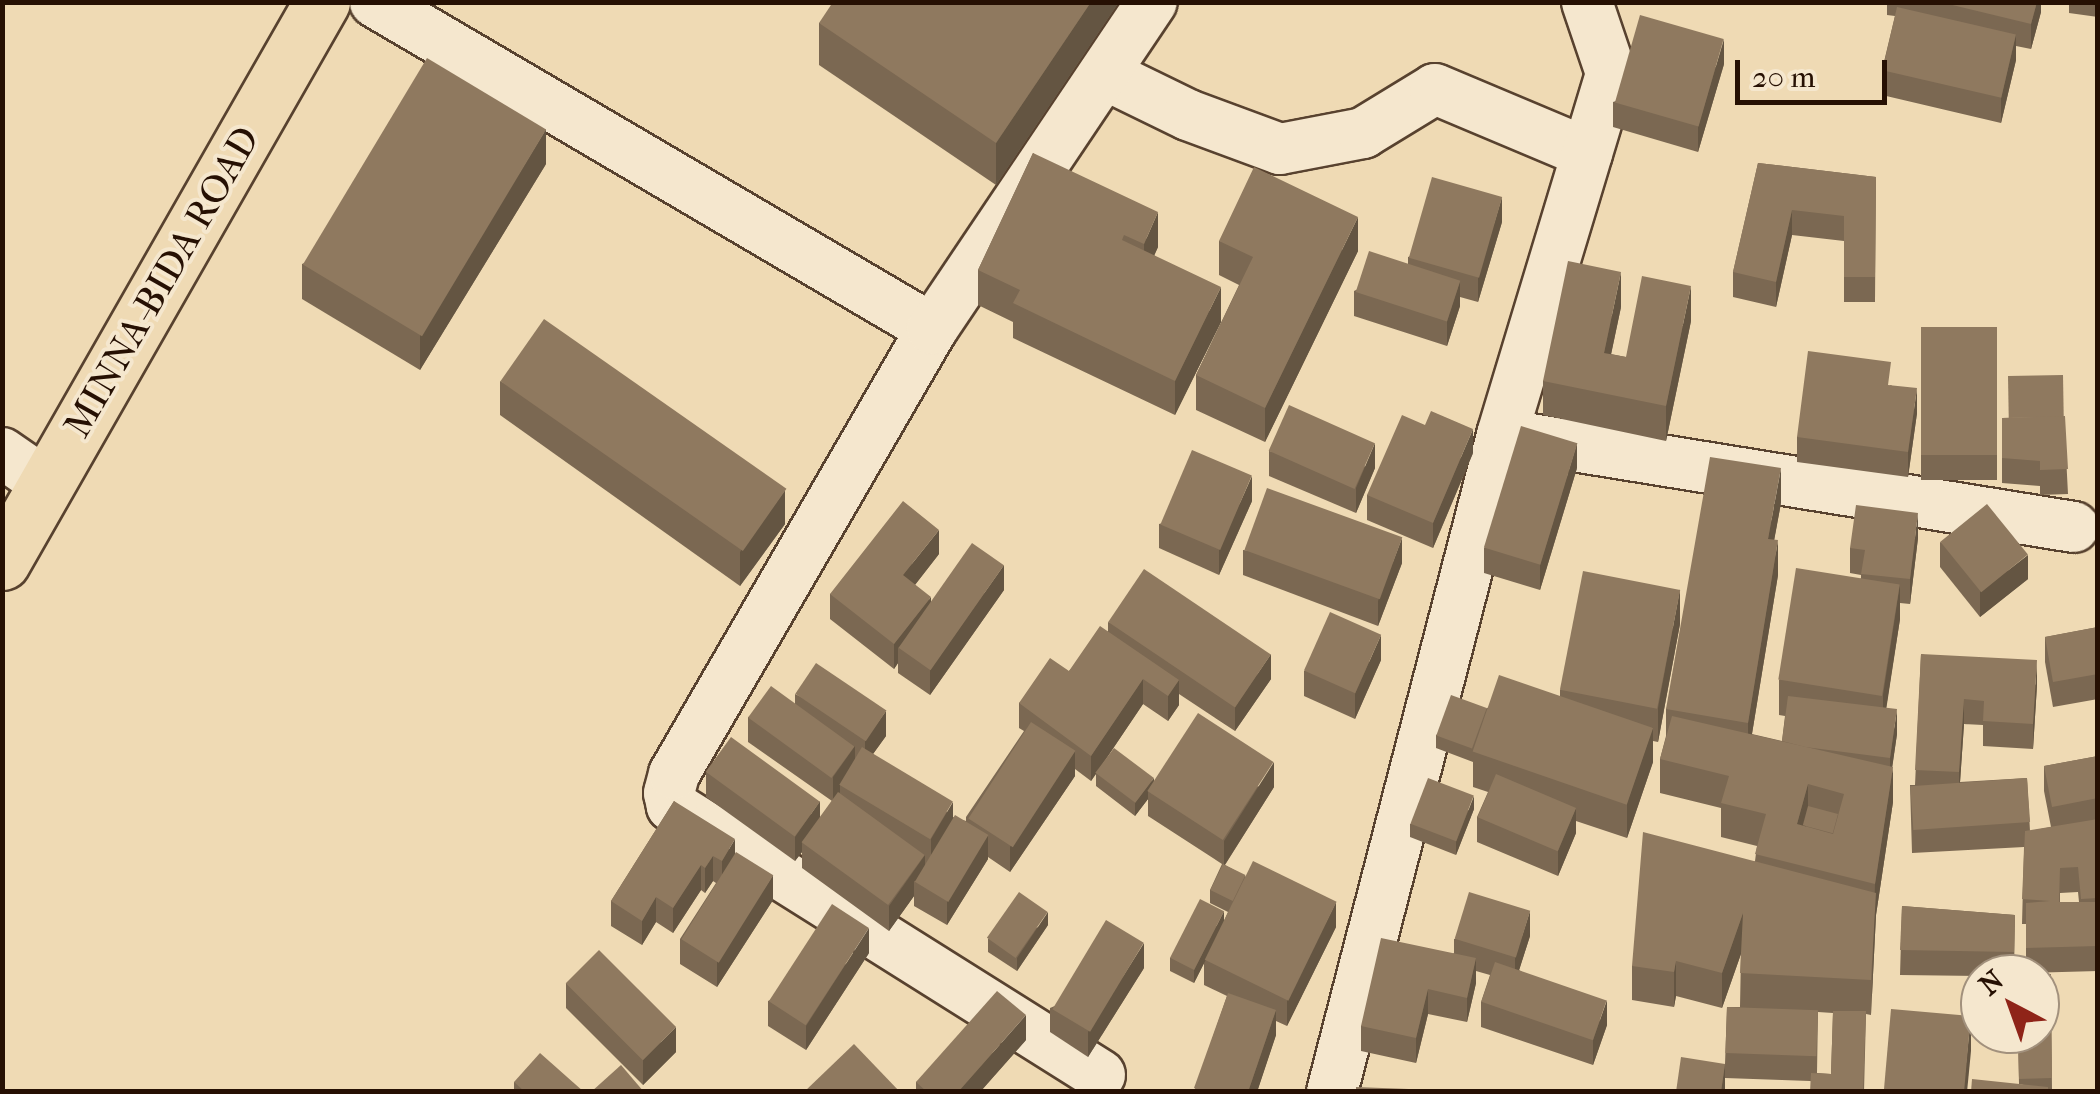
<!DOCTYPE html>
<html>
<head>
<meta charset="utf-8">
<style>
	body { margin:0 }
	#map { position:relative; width:2100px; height:1094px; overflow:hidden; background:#efdab4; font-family:"IM FELL French Canon",serif }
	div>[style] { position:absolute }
	.roads { filter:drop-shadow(2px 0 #58422f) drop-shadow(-2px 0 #58422f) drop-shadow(0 2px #58422f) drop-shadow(0 -2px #58422f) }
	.minor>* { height:50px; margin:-25px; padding:0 25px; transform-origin:25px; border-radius:25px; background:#f5e7ce }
	.primary>* { height:55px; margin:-27.5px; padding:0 27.5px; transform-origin:27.5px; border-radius:27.5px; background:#efdab4 }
	.wall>* { inset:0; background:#7b6852; transform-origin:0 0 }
	.shaded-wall>* { inset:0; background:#645542 }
	.building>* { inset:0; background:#8f795f; transform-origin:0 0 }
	span { translate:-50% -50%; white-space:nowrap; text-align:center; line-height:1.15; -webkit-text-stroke:8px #f5e7ce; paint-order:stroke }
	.street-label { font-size:38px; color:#261003 }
	.frame { position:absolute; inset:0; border:5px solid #261003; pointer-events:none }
	.north { position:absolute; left:1960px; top:954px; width:100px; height:100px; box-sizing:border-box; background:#f5e7ce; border:2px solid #a2917d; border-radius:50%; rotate:319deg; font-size:28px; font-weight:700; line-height:40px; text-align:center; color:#261003 }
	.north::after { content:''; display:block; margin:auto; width:35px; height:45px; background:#8f2418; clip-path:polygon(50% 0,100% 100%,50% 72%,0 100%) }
	.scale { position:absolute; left:1735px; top:60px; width:152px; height:45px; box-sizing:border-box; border:5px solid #261003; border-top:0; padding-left:12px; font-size:30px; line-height:35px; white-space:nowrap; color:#261003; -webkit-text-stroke:8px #f5e7ce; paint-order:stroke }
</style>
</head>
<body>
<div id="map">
	<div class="roads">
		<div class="minor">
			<i style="left:375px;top:2px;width:646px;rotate:30.42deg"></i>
			<i style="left:1104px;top:74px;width:93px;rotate:26deg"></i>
			<i style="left:1188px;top:115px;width:98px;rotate:20.3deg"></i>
			<i style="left:1280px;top:149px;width:85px;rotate:-10.9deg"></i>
			<i style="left:1363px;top:133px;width:84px;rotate:-31.4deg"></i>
			<i style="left:1435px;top:89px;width:165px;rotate:22.8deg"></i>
			<i style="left:1512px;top:436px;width:569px;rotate:9.2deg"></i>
			<i style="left:2px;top:453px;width:55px;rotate:34.6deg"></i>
			<i style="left:1100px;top:1075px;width:506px;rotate:-147.85deg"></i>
			<i style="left:672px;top:806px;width:13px;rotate:-103deg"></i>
			<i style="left:669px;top:793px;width:20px;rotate:-75deg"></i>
			<i style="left:674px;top:774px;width:514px;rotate:-59.9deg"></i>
			<i style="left:932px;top:329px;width:394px;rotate:-56.1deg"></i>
			<i style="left:1332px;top:1092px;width:679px;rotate:-75.49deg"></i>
			<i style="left:1502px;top:435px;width:378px;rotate:-73.2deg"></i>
			<i style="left:1611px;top:73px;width:75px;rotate:-108.7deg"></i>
		</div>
		<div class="primary">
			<i style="left:2px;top:562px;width:645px;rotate:-60.26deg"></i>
		</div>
	</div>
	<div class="wall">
		<i style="clip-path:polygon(1119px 2px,996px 185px,819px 65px,819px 23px)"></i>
		<i style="clip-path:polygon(1887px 2px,2041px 2px,2041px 12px,2031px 49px,2016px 46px,2016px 60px,2001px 123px,1882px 95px,1882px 70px,1895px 16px,1887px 15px)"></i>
		<i style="clip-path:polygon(2069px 2px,2098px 2px,2098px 17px,2069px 13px)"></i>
		<i style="clip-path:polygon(1724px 64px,1698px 152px,1613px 127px,1613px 102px)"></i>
		<i style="clip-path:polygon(1033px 153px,1158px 247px,1154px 255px,1221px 322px,1175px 415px,1013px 338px,1013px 322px,978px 305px,978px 270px)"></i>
		<i style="clip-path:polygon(1758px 163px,1876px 177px,1875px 302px,1844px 302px,1844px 241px,1792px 235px,1776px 307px,1733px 297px,1733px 272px)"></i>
		<i style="clip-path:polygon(546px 164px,420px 370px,302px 299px,302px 264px)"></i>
		<i style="clip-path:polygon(1502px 222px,1478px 302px,1460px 297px,1460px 306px,1447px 346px,1354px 316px,1354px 291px,1408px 264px,1408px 257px)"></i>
		<i style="clip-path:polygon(1219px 241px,1358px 251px,1265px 442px,1196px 410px,1196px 375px,1239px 285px,1219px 275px)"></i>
		<i style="clip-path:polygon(1621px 307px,1611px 354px,1626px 357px,1691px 321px,1666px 441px,1543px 415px,1543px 381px)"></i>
		<i style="left:1921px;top:327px;width:76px;height:153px"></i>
		<i style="clip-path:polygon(500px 381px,785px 524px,740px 586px,500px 415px)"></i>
		<i style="clip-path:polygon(1891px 385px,1917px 413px,1908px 477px,1797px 462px,1797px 437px)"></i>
		<i style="clip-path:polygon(2064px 417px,2068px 494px,2040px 495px,2040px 486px,2002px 483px,2002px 418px)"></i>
		<i style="clip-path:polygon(1269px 451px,1375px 468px,1356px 513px,1269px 476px)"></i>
		<i style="clip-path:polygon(1473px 453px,1433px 548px,1367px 520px,1367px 495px)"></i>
		<i style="clip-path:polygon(1577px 468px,1540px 590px,1484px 573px,1484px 548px)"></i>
		<i style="clip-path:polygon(1252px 501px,1219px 575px,1159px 548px,1159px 524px)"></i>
		<i style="clip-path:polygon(evenodd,1781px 503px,1774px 540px,1778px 575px,1752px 734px,1782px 741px,1785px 716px,1779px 715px,1779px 680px,1861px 578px,1861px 575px,1850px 573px,1850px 548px,1918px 538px,1910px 604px,1900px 603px,1900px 619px,1886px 708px,1897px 734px,1892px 767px,1893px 802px,1876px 915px,1871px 1015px,1866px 1014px,1864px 1092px,1810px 1081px,1725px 1078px,1725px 1092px,1676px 1092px,1725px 1064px,1727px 1007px,1740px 1007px,1741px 954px,1722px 1008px,1676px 996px,1674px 1007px,1632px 1000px,1632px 966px,1755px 861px,1757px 846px,1721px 837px,1721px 808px,1660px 793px,1660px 759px,1666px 736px,1666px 709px,1781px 503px,1818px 1012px,1833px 1013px,1831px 1074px,1817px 1073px,1818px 1012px)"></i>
		<i style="clip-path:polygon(1940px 542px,2028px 579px,1980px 617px,1940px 567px)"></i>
		<i style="clip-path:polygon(1243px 550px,1402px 563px,1378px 626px,1243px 575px)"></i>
		<i style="clip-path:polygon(939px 554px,915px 585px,931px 602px,1004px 590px,930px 695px,898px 673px,898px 663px,894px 669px,830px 619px,830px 594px)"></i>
		<i style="clip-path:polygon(1108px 622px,1271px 679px,1235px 731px,1179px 694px,1179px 705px,1168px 721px,1143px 704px,1102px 765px,1154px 782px,1274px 787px,1225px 865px,1336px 927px,1287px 1026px,1276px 1021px,1276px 1035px,1257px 1092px,1194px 1092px,1227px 996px,1204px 985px,1204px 963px,1194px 983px,1170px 971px,1170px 958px,1224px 921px,1228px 912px,1210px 903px,1210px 890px,1222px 864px,1148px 816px,1148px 799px,1135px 816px,1096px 786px,1096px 774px,1091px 781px,1075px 769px,1075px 776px,1010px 872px,988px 857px,988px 859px,947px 925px,914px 906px,914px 896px,889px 931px,802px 868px,802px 852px,795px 861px,706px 797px,706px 772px,820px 818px,832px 801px,748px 742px,748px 717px,795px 704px,795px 694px,886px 736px,873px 754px,953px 817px,966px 821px,966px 817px,1024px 731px,1019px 728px,1019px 703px,1069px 671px,1108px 631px)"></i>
		<i style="clip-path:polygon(1680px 624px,1658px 742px,1653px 741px,1653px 762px,1627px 838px,1576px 821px,1576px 833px,1558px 876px,1477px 842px,1477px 817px,1488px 792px,1473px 787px,1473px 762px,1436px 748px,1436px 735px,1487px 708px,1560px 696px,1560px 690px)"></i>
		<i style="clip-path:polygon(2098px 627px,2098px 699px,2053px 707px,2045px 662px,2045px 637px)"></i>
		<i style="clip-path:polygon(evenodd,1921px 654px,2037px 685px,2033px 749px,1983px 746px,1983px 725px,1964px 724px,1960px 782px,2027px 778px,2030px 831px,2051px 827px,2044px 791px,2044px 766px,2098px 756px,2098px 971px,2026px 973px,2026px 924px,2022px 924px,2024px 847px,1912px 853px,1910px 785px,1915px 785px,1921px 654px,2078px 892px,2079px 902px,2060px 902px,2060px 893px,2078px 892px)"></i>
		<i style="clip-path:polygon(1381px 660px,1355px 719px,1304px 696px,1304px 671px)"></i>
		<i style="clip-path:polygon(674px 801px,735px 854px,773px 900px,717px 987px,680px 964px,680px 939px,716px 883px,713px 881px,705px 893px,701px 890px,673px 933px,656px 922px,642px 945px,611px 926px,611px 901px)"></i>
		<i style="clip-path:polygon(1474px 809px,1456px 855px,1410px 837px,1410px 824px)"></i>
		<i style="clip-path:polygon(1902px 906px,2015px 915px,2014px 974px,1980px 974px,1980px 976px,1900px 975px)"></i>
		<i style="clip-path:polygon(1048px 925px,1017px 971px,988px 952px,988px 939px)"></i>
		<i style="clip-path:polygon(1530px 936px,1519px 970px,1607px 1025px,1593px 1065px,1481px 1027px,1481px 1002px,1490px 975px,1476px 971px,1476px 983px,1467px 1022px,1428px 1014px,1416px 1063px,1361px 1051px,1361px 1026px,1454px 953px,1454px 939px)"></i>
		<i style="clip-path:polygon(869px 953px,806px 1050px,768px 1026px,768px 1001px)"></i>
		<i style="clip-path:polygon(1144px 968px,1088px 1057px,1050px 1032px,1050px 1008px)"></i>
		<i style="clip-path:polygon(2040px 974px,2051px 974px,2052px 1091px,2019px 1084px,2018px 1034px,2040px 1034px)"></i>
		<i style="clip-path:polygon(566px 983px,676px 1052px,643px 1085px,566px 1008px)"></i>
		<i style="clip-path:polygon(1026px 1040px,980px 1092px,916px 1092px,916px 1082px)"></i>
		<i style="clip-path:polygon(514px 1082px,584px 1092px,514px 1092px)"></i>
	</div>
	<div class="shaded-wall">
		<i style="clip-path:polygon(1091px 2px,1119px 2px,996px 185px,996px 143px)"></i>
		<i style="clip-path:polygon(2037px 2px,2041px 2px,2041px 12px,2031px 49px,2031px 24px)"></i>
		<i style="clip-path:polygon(2016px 35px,2016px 60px,2001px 123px,2001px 98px)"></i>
		<i style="clip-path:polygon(1724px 39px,1724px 64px,1698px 152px,1698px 127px)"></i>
		<i style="clip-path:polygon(546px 129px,546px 164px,420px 370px,420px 336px)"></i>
		<i style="clip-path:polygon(1502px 197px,1502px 222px,1478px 302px,1478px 277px)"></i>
		<i style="clip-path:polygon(1792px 210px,1792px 235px,1776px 307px,1776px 282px)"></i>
		<i style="clip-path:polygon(1158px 212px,1158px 247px,1144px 279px,1144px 244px)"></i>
		<i style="clip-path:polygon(1358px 217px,1358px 251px,1265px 442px,1265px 408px)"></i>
		<i style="clip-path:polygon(1621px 272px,1621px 307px,1604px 388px,1604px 353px)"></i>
		<i style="clip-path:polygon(1460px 281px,1460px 306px,1447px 346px,1447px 321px)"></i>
		<i style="clip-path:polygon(1691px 286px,1691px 321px,1666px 441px,1666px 406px)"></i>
		<i style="clip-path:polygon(1221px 287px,1221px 322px,1175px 415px,1175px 381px)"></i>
		<i style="clip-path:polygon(1917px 388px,1917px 413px,1908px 477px,1908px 452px)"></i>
		<i style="clip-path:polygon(1473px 429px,1473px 453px,1433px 548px,1433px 523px)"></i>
		<i style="clip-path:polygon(1375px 443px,1375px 468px,1356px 513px,1356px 488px)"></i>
		<i style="clip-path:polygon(1577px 443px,1577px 468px,1540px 590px,1540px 565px)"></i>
		<i style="clip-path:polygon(1781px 468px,1781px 503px,1768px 574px,1768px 539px)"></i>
		<i style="clip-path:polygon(1252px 476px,1252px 501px,1219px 575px,1219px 550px)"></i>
		<i style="clip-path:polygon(785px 490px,785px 524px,740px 586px,740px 552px)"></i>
		<i style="clip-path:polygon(1918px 513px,1918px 538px,1910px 604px,1910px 579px)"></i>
		<i style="clip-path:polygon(939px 530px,939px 554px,903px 600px,903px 575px)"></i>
		<i style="clip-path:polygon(1402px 538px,1402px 563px,1378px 626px,1378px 601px)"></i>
		<i style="clip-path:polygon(1778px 540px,1778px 575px,1748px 758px,1748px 723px)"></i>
		<i style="clip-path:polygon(2028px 555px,2028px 579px,1980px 617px,1980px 592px)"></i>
		<i style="clip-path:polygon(1004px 565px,1004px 590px,930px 695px,930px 670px)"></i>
		<i style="clip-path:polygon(1900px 584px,1900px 619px,1883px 730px,1883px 695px)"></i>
		<i style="clip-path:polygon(1680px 589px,1680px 624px,1658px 742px,1658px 708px)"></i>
		<i style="clip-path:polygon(931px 597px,931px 622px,898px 648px,898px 663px,894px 669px,894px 644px)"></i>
		<i style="clip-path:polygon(1381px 635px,1381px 660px,1355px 719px,1355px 694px)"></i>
		<i style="clip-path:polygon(1271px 654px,1271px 679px,1235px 731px,1235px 707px)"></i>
		<i style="clip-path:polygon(2037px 660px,2037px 685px,2033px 749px,2033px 724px)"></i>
		<i style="clip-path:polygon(1143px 679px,1143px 704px,1091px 781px,1091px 756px)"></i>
		<i style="clip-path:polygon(1179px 680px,1179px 705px,1168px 721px,1168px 696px)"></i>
		<i style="clip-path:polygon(1964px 699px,1964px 724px,1959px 797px,1959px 772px)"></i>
		<i style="clip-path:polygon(1897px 709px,1897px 734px,1890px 783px,1890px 758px)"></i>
		<i style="clip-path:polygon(886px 711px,886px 736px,865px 765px,865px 740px)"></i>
		<i style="clip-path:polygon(1653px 727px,1653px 762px,1627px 838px,1627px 803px)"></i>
		<i style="clip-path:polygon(855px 746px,855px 771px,840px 785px,840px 792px,833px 802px,833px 777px)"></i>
		<i style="clip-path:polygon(1075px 751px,1075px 776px,1010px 872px,1010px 847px)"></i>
		<i style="clip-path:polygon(1274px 762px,1274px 787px,1224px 866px,1224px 841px)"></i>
		<i style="clip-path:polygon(1893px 767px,1893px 802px,1876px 915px,1871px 1015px,1875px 884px)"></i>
		<i style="clip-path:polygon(1154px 778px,1154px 791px,1148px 791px,1148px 799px,1135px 816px,1135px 803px)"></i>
		<i style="clip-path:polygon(1808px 784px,1808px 819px,1800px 846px,1797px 824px)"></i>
		<i style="clip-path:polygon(1474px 796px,1474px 809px,1456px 855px,1456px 842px)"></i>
		<i style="clip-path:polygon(820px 801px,820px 826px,802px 843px,802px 852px,795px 861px,795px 837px)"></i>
		<i style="clip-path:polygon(953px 802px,953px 826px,931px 864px,931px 839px)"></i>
		<i style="clip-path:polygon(1576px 808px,1576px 833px,1558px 876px,1558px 851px)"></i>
		<i style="clip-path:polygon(988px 835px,988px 859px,947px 925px,947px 900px)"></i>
		<i style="clip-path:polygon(735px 839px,735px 864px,722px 886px,722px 861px)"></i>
		<i style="clip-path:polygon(925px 855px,925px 880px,914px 881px,914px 896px,889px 931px,889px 906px)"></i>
		<i style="clip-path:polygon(713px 856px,713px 881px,705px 893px,705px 868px)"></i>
		<i style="clip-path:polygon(701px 865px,701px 890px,673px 933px,673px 908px)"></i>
		<i style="clip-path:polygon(773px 875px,773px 900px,717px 987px,717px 962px)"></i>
		<i style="clip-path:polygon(656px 897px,656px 922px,642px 945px,642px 921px)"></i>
		<i style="clip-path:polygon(1336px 902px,1336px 927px,1287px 1026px,1287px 1001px)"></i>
		<i style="clip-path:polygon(1224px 911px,1224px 924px,1194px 983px,1194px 970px)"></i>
		<i style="clip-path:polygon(1530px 911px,1530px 936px,1515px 983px,1515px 958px)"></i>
		<i style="clip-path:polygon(1048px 912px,1048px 925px,1017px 971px,1017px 958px)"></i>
		<i style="clip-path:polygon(1743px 913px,1743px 948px,1722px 1008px,1722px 973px)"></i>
		<i style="clip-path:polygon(869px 928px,869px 953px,806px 1050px,806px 1026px)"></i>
		<i style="clip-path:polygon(1144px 943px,1144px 968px,1088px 1057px,1088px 1032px)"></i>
		<i style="clip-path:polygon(1476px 958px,1476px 983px,1467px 1022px,1467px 998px)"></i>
		<i style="clip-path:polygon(1676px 961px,1676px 996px,1674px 1007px,1674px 972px)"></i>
		<i style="clip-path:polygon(1428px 989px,1428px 1014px,1416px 1063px,1416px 1038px)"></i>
		<i style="clip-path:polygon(1607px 1000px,1607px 1025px,1593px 1065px,1593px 1040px)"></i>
		<i style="clip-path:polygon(1276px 1010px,1276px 1035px,1257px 1092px,1248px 1092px)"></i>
		<i style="clip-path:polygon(1026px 1015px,1026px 1040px,980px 1092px,958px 1092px)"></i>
		<i style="clip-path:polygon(1971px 1016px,1971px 1051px,1967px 1092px,1963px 1092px)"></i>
		<i style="clip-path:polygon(676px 1027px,676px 1052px,643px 1085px,643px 1060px)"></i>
		<i style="clip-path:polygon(1725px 1064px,1725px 1092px,1721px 1092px)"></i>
	</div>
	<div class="building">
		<i style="clip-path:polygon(833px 2px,1091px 2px,996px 143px,819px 23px)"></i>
		<i style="clip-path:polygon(1940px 2px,2037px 2px,2031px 24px)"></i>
		<i style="left:1897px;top:7px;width:122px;height:65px;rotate:13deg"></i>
		<i style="left:1640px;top:15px;width:87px;height:91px;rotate:16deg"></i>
		<i style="left:427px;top:58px;width:139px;height:241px;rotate:31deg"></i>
		<i style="clip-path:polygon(1033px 153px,1158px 212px,1144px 244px,1124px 235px,1122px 240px,1221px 287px,1175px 381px,1013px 303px,1020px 290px,978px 270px)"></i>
		<i style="clip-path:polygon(1758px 163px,1876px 177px,1875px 277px,1844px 277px,1844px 216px,1792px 210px,1776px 282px,1733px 272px)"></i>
		<i style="clip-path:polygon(1254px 167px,1358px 217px,1265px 408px,1196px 375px,1253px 257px,1219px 241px)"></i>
		<i style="left:1432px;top:177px;width:73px;height:84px;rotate:16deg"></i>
		<i style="left:1369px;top:251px;width:96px;height:43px;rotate:18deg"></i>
		<i style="clip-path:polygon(1568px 261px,1621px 272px,1604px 353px,1626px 357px,1642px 276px,1691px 286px,1666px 406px,1543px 381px)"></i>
		<i style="left:544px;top:319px;width:296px;height:76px;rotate:35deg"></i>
		<i style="left:1921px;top:327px;width:76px;height:128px"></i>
		<i style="clip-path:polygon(1808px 351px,1891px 362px,1888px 385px,1917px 388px,1908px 452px,1797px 437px)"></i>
		<i style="left:2063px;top:375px;width:42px;height:55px;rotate:89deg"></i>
		<i style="left:1289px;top:405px;width:94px;height:50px;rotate:24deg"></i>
		<i style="clip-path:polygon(1431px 411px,1473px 429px,1433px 523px,1367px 495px,1402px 415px,1425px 425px)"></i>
		<i style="clip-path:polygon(2065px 416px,2068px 469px,2040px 470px,2040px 461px,2002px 458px,2002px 418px)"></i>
		<i style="left:1521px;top:426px;width:59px;height:127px;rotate:17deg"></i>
		<i style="left:1192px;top:450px;width:65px;height:81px;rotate:23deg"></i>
		<i style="clip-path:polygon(1710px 457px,1781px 468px,1768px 539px,1778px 540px,1748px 723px,1666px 709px)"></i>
		<i style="left:1267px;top:488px;width:144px;height:66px;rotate:20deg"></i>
		<i style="clip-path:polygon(903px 501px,939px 530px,903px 575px,931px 597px,894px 644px,830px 594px)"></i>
		<i style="left:1987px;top:504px;width:65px;height:60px;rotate:51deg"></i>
		<i style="clip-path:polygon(1856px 505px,1918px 513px,1910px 579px,1861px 574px,1865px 550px,1850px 548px)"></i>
		<i style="left:972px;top:543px;width:39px;height:128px;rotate:35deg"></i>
		<i style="left:1796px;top:568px;width:105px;height:113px;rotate:9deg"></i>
		<i style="left:1144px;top:569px;width:153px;height:64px;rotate:34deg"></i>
		<i style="left:1583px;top:571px;width:99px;height:121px;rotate:11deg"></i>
		<i style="left:1330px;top:612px;width:56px;height:64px;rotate:24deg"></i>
		<i style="clip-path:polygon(1100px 626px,1179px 680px,1168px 696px,1143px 679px,1091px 756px,1019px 703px,1050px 658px,1069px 671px)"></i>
		<i style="clip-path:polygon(2098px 627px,2098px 674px,2053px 682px,2045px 637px)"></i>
		<i style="clip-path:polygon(1921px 654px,2037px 660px,2033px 724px,1983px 721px,1984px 701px,1964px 699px,1959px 772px,1915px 770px)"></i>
		<i style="left:816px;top:663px;width:85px;height:37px;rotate:34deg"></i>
		<i style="left:1499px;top:675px;width:163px;height:81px;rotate:19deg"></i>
		<i style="left:771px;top:686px;width:103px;height:39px;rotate:36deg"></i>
		<i style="left:1451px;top:695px;width:38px;height:43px;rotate:20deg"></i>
		<i style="clip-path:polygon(1788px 696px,1897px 709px,1890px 758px,1805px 747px,1782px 741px)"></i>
		<i style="left:1198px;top:713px;width:90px;height:93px;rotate:33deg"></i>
		<i style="clip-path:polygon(evenodd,1672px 716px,1893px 767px,1875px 884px,1755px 854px,1766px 814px,1721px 803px,1729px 776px,1660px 759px,1672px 716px,1808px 784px,1844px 794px,1833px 834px,1797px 824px,1808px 784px)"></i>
		<i style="left:1031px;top:722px;width:53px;height:115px;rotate:33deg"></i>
		<i style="left:731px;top:737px;width:110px;height:43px;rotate:36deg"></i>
		<i style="left:862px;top:747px;width:106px;height:44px;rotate:31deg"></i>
		<i style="left:1114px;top:748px;width:50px;height:31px;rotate:37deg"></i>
		<i style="clip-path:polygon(2098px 756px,2098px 798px,2052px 807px,2044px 766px)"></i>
		<i style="left:1496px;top:774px;width:87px;height:47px;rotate:23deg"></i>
		<i style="left:1428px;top:778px;width:49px;height:49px;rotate:21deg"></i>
		<i style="left:2027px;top:778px;width:44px;height:117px;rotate:86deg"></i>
		<i style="left:838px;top:792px;width:107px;height:62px;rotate:36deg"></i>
		<i style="clip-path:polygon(674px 801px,735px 839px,722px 861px,713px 856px,705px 868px,701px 865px,673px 908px,656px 897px,642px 921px,611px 901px)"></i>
		<i style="left:1808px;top:806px;width:31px;height:20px;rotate:15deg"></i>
		<i style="left:955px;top:815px;width:39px;height:78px;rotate:31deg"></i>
		<i style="clip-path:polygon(2098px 819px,2098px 898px,2081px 899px,2078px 867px,2060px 868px,2059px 902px,2098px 902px,2098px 946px,2026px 948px,2026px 903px,2050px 901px,2022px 899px,2025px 831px)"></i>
		<i style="clip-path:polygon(1643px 832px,1876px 893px,1871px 980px,1740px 973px,1743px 913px,1722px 973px,1676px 961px,1674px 972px,1632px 966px)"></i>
		<i style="left:736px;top:852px;width:44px;height:103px;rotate:32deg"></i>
		<i style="left:1253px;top:861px;width:93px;height:110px;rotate:26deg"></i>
		<i style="left:1223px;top:864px;width:25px;height:29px;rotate:26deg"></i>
		<i style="left:1019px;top:892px;width:35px;height:56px;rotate:35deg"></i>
		<i style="left:1469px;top:892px;width:64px;height:49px;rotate:17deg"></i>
		<i style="left:1200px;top:899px;width:27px;height:66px;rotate:27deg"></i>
		<i style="left:832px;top:904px;width:44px;height:116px;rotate:33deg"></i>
		<i style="clip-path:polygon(1902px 906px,2015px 915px,2014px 952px,1900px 950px)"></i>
		<i style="left:1106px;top:920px;width:44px;height:104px;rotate:31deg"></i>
		<i style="clip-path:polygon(1381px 938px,1476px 958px,1467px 998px,1428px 989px,1416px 1038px,1361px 1026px)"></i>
		<i style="left:599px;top:950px;width:109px;height:47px;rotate:45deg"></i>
		<i style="left:1495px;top:962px;width:118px;height:42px;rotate:19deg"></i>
		<i style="left:2040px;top:974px;width:11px;height:38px"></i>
		<i style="clip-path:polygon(997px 991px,1026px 1015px,958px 1092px,927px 1092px,916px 1082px)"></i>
		<i style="clip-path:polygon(1228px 993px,1276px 1010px,1248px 1092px,1203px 1092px,1194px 1088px)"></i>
		<i style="left:1727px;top:1007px;width:91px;height:46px;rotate:2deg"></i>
		<i style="left:1891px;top:1009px;width:80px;height:83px;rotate:5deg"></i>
		<i style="clip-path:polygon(1833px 1011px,1866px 1011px,1863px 1092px,1810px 1092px,1811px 1073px,1831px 1074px)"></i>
		<i style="clip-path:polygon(2040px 1019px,2051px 1019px,2052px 1078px,2019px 1079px,2018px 1034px,2040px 1034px)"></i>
		<i style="clip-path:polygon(854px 1044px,900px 1092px,804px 1092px)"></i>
		<i style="clip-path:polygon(540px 1053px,584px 1092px,525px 1092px,514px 1082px)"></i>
		<i style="clip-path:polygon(1681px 1057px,1725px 1064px,1721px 1092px,1676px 1092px)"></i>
		<i style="clip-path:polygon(621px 1065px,644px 1092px,591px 1092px)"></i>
		<i style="clip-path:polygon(1972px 1079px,2048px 1087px,2048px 1092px,1971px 1092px)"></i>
		<i style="clip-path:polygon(1356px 1087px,1461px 1091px,1461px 1092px,1356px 1092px)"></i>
	</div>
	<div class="street-label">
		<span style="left:162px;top:282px;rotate:-60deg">MINNA-BIDA ROAD</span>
	</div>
	<div class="frame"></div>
	<div class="north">N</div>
	<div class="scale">20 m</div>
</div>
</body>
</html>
